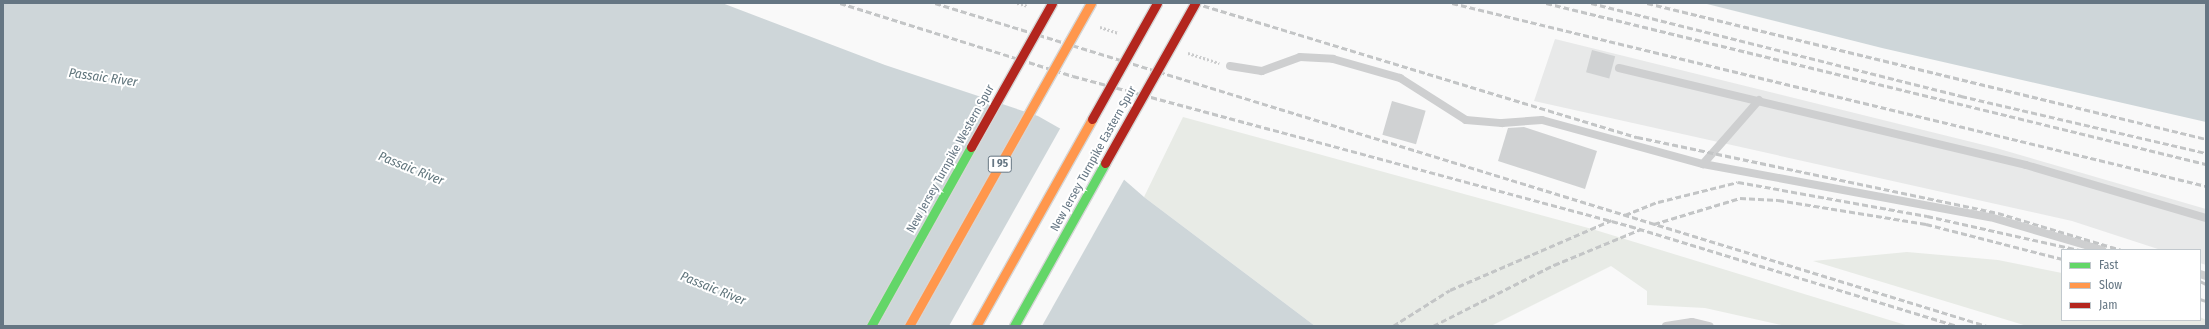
<!DOCTYPE html>
<html>
<head>
<meta charset="utf-8">
<style>
	body { margin:0 }
	#map { position:relative; width:2209px; height:329px; overflow:hidden; background:#f9f9f9; font-family:"Fira Sans Condensed",sans-serif }
	div>[style] { position:absolute }
	.built>* { inset:0; background:#e8e9e9 }
	.green>* { inset:0; background:#e8ebe6 }
	.water>* { inset:0; background:#ced6d9 }
	.pier>* { inset:0; background:#f9f9f9 }
	.building>* { inset:0; background:#d0d2d3; transform-origin:0 0 }
	.path>* { height:2.5px; margin-top:-1.25px; transform-origin:0; background:repeating-linear-gradient(90deg,#cbcccd 0 2px,transparent 0 4px) }
	.lane>* { height:8px; margin:-4px; padding:0 4px; transform-origin:4px; border-radius:4px; background:#cecfd0 }
	.rail>* { height:3px; margin-top:-1.5px; transform-origin:0; background:repeating-linear-gradient(90deg,#c3c5c6 0 6px,transparent 0 9px) }
	.bridges { filter:drop-shadow(1px 0 #d5d6d6) drop-shadow(-1px 0 #d5d6d6) drop-shadow(0 1px #d5d6d6) drop-shadow(0 -1px #d5d6d6) }
	.fast-bridge>* { height:9px; margin:-4.5px; padding:0 4.5px; transform-origin:4.5px; border-radius:4.5px; background:#63d668 }
	.slow-bridge>* { height:9px; margin:-4.5px; padding:0 4.5px; transform-origin:4.5px; border-radius:4.5px; background:#ff974d }
	.jam-bridge>* { height:9px; margin:-4.5px; padding:0 4.5px; transform-origin:4.5px; border-radius:4.5px; background:#b3261e }
	span { translate:-50% -50%; white-space:nowrap; text-align:center; line-height:1.15; -webkit-text-stroke:4px #fff; paint-order:stroke }
	.shield-label span { padding:1px 3px; background:#fff; border:1px solid; border-radius:3px; -webkit-text-stroke-width:0 }
	.shield-label { font-size:11px; color:#657683; font-weight:700 }
	.street-label { font-size:12px; color:#657683 }
	.water-label { font-size:13px; color:#60757c; font-style:italic }
	.frame { position:absolute; inset:0; border:4px solid #657683; pointer-events:none }
	.legend { position:absolute; left:2061px; top:249px; width:140px; height:72px; box-sizing:border-box; background:#fff; border:1px solid #c1c8cd; margin:0; padding:5px 7px; list-style:none; font-size:12px; color:#657683 }
	.legend li { display:flex; align-items:center; gap:8px; height:20px }
	.legend b { width:20px; border:1px solid #c1c8cd }
</style>
</head>
<body>
<div id="map">
	<div class="built">
		<i style="clip-path:polygon(1555px 39px,1996px 148px,2206px 209px,2206px 265px,2200px 263px,2200px 250px,2161px 250px,2072px 221px,1534px 101px)"></i>
	</div>
	<div class="green">
		<i style="clip-path:polygon(1183px 117px,1592px 229px,1909px 326px,1786px 326px,1705px 308px,1647px 305px,1647px 291px,1611px 266px,1491px 326px,1315px 326px,1144px 197px)"></i>
		<i style="clip-path:polygon(1907px 252px,1998px 260px,2062px 273px,2062px 320px,2200px 320px,2200px 317px,2206px 320px,2206px 326px,2027px 326px,1813px 261px)"></i>
	</div>
	<div class="water">
		<i style="clip-path:polygon(3px 3px,722px 3px,885px 65px,1038px 116px,1075px 137px,1144px 197px,1315px 326px,3px 326px)"></i>
		<i style="clip-path:polygon(1703px 3px,2206px 3px,2206px 122px,1882px 48px)"></i>
	</div>
	<div class="pier">
		<i style="clip-path:polygon(1061px 127px,1076px 135px,1125px 178px,1042px 326px,949px 326px)"></i>
	</div>
	<div class="building">
		<i style="left:1592px;top:50px;width:24px;height:23px;rotate:15deg"></i>
		<i style="left:1392px;top:101px;width:35px;height:35px;rotate:16deg"></i>
		<i style="clip-path:polygon(1524px 127px,1597px 151px,1585px 189px,1498px 161px,1508px 128px)"></i>
	</div>
	<div class="path">
		<i style="left:1017px;top:3px;width:11px;rotate:15deg"></i>
		<i style="left:1100px;top:27px;width:19px;rotate:18deg"></i>
		<i style="left:1188px;top:53px;width:33px;rotate:18deg"></i>
	</div>
	<div class="lane">
		<i style="left:1230px;top:66px;width:32px;rotate:9deg"></i>
		<i style="left:1262px;top:71px;width:40px;rotate:-20.2deg"></i>
		<i style="left:1300px;top:57px;width:33px;rotate:3deg"></i>
		<i style="left:1333px;top:59px;width:70px;rotate:15.8deg"></i>
		<i style="left:1400px;top:78px;width:78px;rotate:32.5deg"></i>
		<i style="left:1466px;top:120px;width:36px;rotate:5deg"></i>
		<i style="left:1502px;top:123px;width:40px;rotate:-4.3deg"></i>
		<i style="left:1542px;top:120px;width:167px;rotate:15.3deg"></i>
		<i style="left:1703px;top:164px;width:85px;rotate:-48.8deg"></i>
		<i style="left:1619px;top:68px;width:418px;rotate:13.4deg"></i>
		<i style="left:2026px;top:165px;width:188px;rotate:16.4deg"></i>
		<i style="left:1703px;top:164px;width:292px;rotate:10.5deg"></i>
		<i style="left:1990px;top:217px;width:117px;rotate:16.4deg"></i>
		<i style="left:2200px;top:274px;width:6px;rotate:18deg"></i>
		<i style="left:1666px;top:326px;width:26px;rotate:-9deg"></i>
		<i style="left:1692px;top:322px;width:18px;rotate:13deg"></i>
	</div>
	<div class="rail">
		<i style="left:840px;top:3px;width:244px;rotate:17.4deg"></i>
		<i style="left:1073px;top:76px;width:577px;rotate:15.07deg"></i>
		<i style="left:1630px;top:226px;width:343px;rotate:17deg"></i>
		<i style="left:935px;top:3px;width:1100px;rotate:17.07deg"></i>
		<i style="left:1195px;top:3px;width:462px;rotate:16.9deg"></i>
		<i style="left:1637px;top:137px;width:369px;rotate:11.9deg"></i>
		<i style="left:1998px;top:213px;width:128px;rotate:16.7deg"></i>
		<i style="left:1452px;top:3px;width:776px;rotate:13.64deg"></i>
		<i style="left:1546px;top:3px;width:679px;rotate:13.71deg"></i>
		<i style="left:1591px;top:3px;width:382px;rotate:14.1deg"></i>
		<i style="left:1961px;top:96px;width:252px;rotate:13.1deg"></i>
		<i style="left:1647px;top:3px;width:575px;rotate:13.67deg"></i>
		<i style="left:1625px;top:215px;width:35px;rotate:-22deg"></i>
		<i style="left:1658px;top:202px;width:82px;rotate:-14deg"></i>
		<i style="left:1738px;top:182px;width:192px;rotate:10.2deg"></i>
		<i style="left:1927px;top:216px;width:156px;rotate:12.6deg"></i>
		<i style="left:1654px;top:224px;width:90px;rotate:-16.8deg"></i>
		<i style="left:1740px;top:198px;width:38px;rotate:3deg"></i>
		<i style="left:1778px;top:200px;width:150px;rotate:9.2deg"></i>
		<i style="left:1926px;top:224px;width:140px;rotate:14.4deg"></i>
		<i style="left:2200px;top:281px;width:7px;rotate:27deg"></i>
		<i style="left:2200px;top:299px;width:6px;rotate:18deg"></i>
		<i style="left:1393px;top:326px;width:67px;rotate:-32.3deg"></i>
		<i style="left:1450px;top:290px;width:176px;rotate:-23.4deg"></i>
		<i style="left:1433px;top:326px;width:136px;rotate:-26.8deg"></i>
		<i style="left:1554px;top:265px;width:94px;rotate:-22.5deg"></i>
	</div>
	<div class="bridges">
		<div class="fast-bridge">
			<i style="left:871px;top:326px;width:205px;rotate:-60.8deg"></i>
			<i style="left:1014px;top:326px;width:187px;rotate:-60.8deg"></i>
		</div>
		<div class="slow-bridge">
			<i style="left:909px;top:326px;width:371px;rotate:-60.6deg"></i>
			<i style="left:976px;top:326px;width:237px;rotate:-60.7deg"></i>
		</div>
		<div class="jam-bridge">
			<i style="left:1092px;top:119px;width:133px;rotate:-60.7deg"></i>
			<i style="left:971px;top:147px;width:165px;rotate:-60.6deg"></i>
			<i style="left:1105px;top:163px;width:184px;rotate:-60.6deg"></i>
		</div>
	</div>
	<div class="shield-label">
		<span style="left:1000px;top:164px">I 95</span>
	</div>
	<div class="street-label">
		<span style="left:951px;top:159px;rotate:-61deg">New Jersey Turnpike Western Spur</span>
		<span style="left:1094px;top:159px;rotate:-61deg">New Jersey Turnpike Eastern Spur</span>
	</div>
	<div class="water-label">
		<span style="left:103px;top:78px;rotate:8deg">Passaic River</span>
		<span style="left:411px;top:169px;rotate:22deg">Passaic River</span>
		<span style="left:713px;top:289px;rotate:22deg">Passaic River</span>
	</div>
	<div class="frame"></div>
	<ul class="legend">
	<li><b style="height:5px;background:#63d668"></b>Fast</li>
	<li><b style="height:5px;background:#ff974d"></b>Slow</li>
	<li><b style="height:5px;background:#b3261e"></b>Jam</li>
	</ul>
</div>
</body>
</html>
